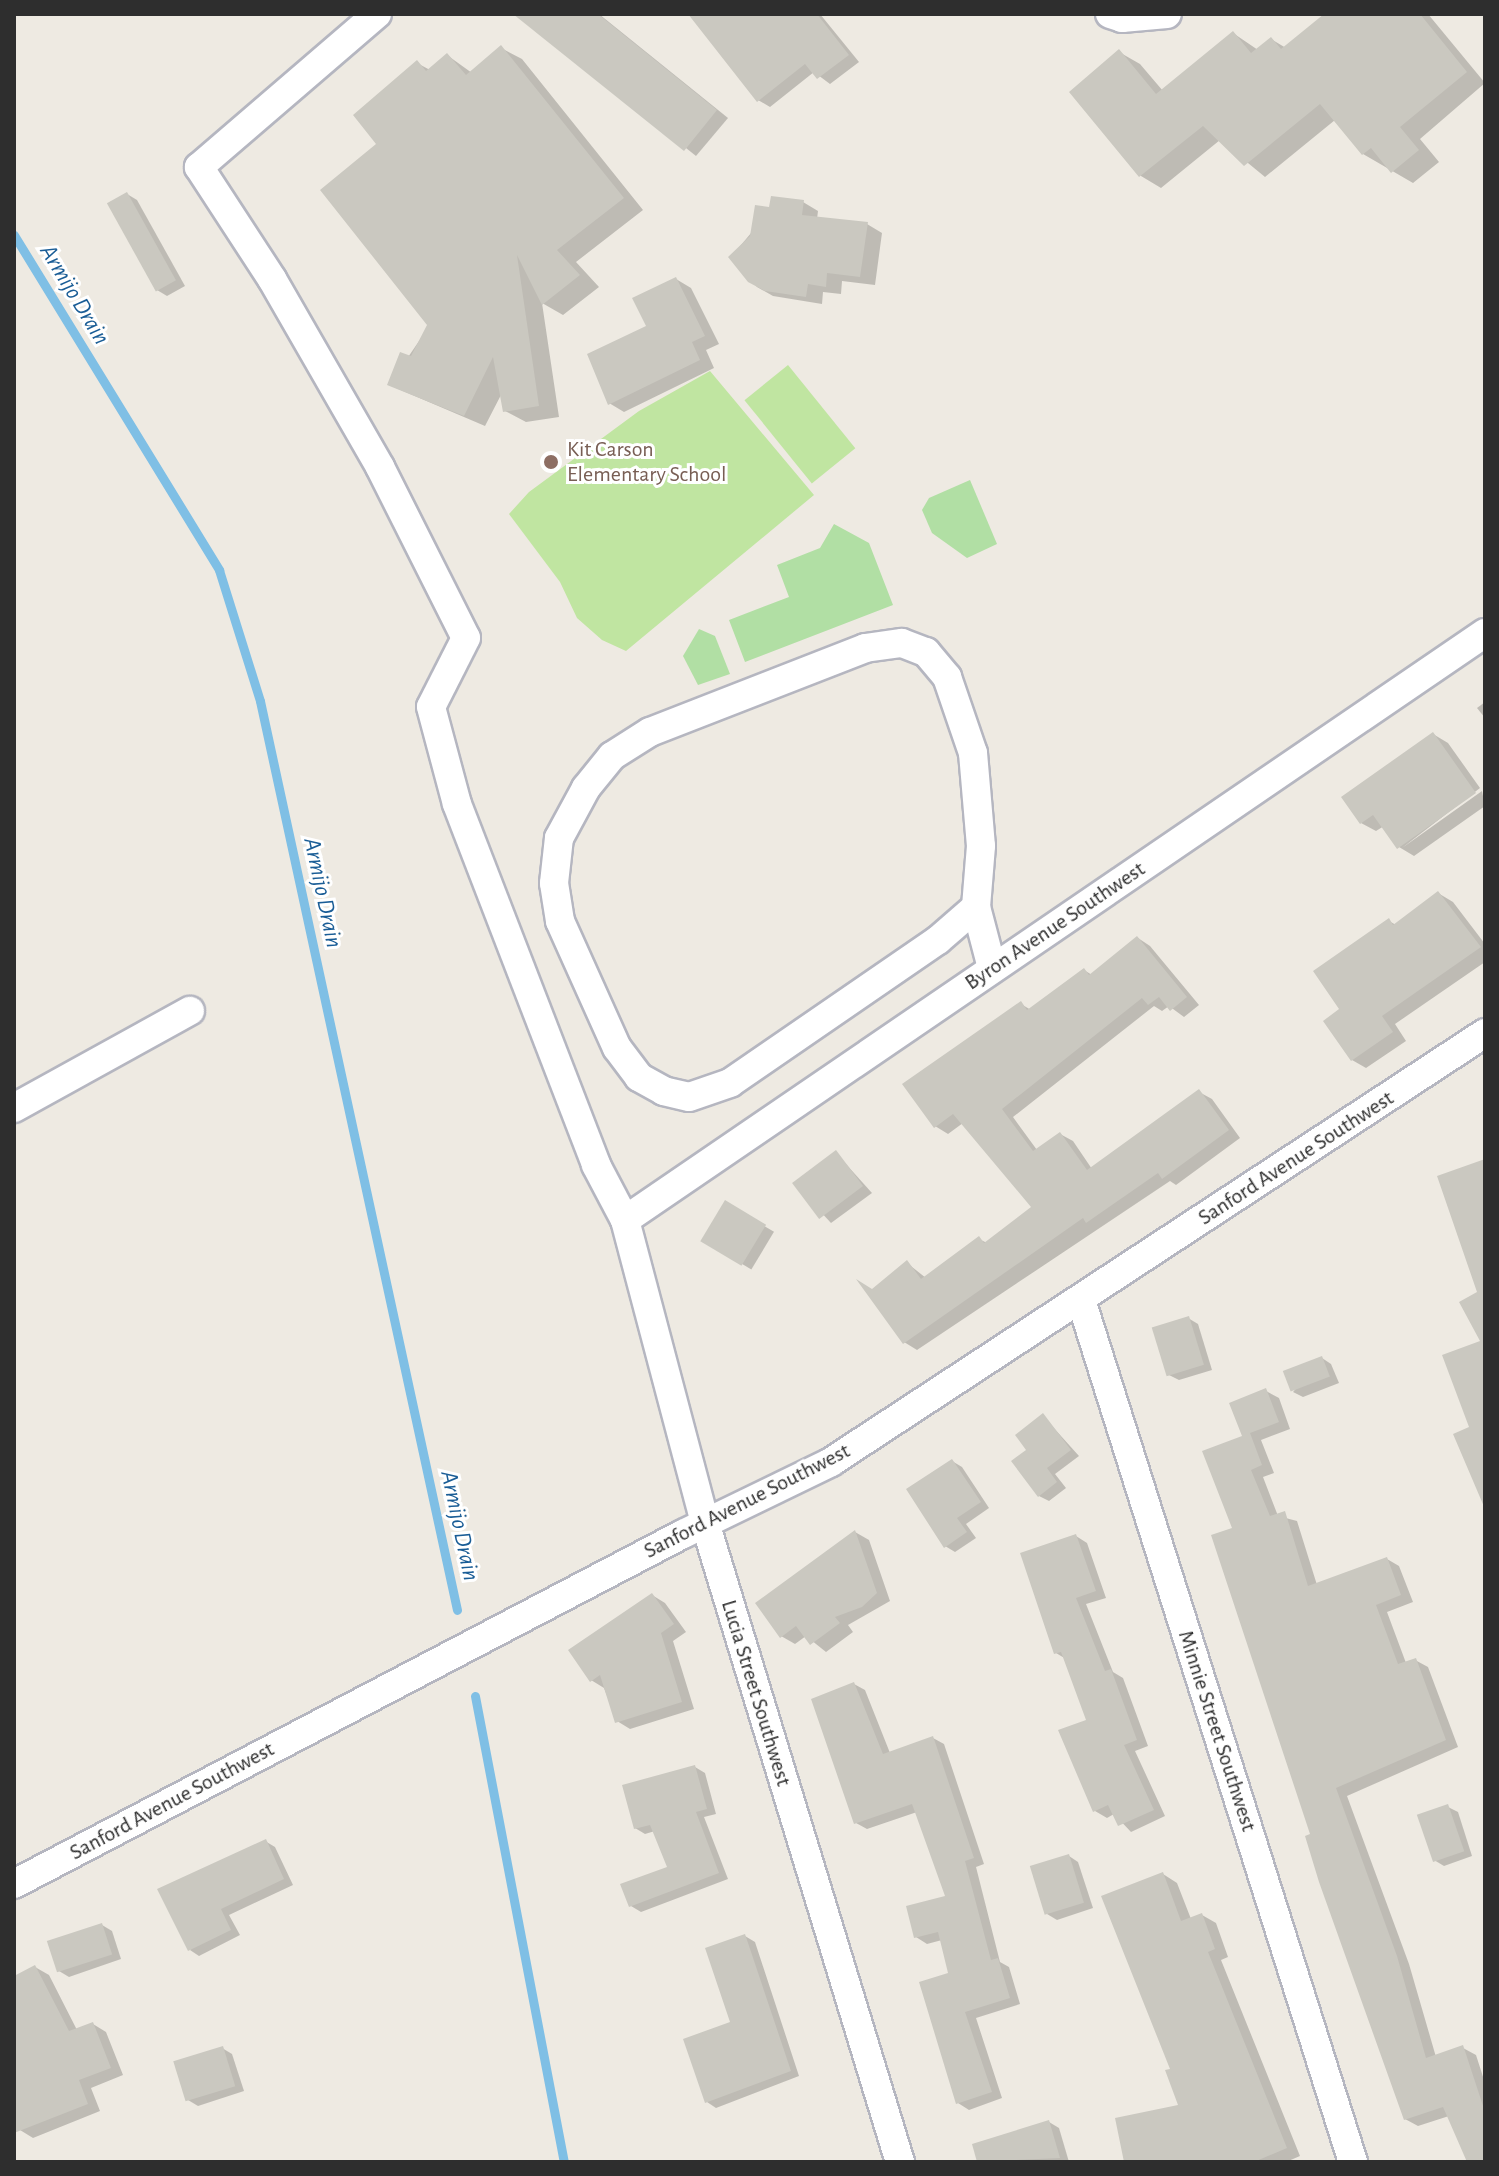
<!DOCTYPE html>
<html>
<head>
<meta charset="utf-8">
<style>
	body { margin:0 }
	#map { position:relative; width:1499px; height:2176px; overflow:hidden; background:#eeeae2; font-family:"Alegreya Sans",sans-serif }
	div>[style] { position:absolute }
	.green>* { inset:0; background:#b1dfa4 }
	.pitch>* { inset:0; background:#c0e5a1; transform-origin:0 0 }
	.shadow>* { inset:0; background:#0003; transform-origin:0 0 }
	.stream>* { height:9px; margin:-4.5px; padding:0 4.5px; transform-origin:4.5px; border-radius:4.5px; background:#7fbfe5 }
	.building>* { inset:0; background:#cac8c0; transform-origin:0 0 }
	.roads { filter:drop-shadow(2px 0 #b5b6c0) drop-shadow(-2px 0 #b5b6c0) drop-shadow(0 2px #b5b6c0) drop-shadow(0 -2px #b5b6c0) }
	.minor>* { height:28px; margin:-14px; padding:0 14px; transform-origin:14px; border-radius:14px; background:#fff }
	.dots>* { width:22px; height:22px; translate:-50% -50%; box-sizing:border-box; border:4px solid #fff; border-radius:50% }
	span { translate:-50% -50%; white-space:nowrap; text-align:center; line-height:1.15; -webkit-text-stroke:6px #fff; paint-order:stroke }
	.education-label { font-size:22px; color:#785e54 }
	.left { translate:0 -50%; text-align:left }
	.street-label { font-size:22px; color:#2e2e2e }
	.water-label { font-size:24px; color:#1a5d96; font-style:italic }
	.frame { position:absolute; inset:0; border:16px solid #2e2e2e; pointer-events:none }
</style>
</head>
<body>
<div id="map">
	<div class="green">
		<i style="clip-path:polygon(970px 480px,997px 544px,967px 558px,932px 533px,922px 510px,929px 498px)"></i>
		<i style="clip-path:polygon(834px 524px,869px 543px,893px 605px,745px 662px,729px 620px,789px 597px,777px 565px,820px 548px)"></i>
		<i style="clip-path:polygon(699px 629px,715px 636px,730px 674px,698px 685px,683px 656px)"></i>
	</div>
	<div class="pitch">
		<i style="left:788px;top:365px;width:107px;height:56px;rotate:51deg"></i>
		<i style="clip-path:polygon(710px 371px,814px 495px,626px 651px,602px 640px,577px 618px,560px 582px,509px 514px,529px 492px,639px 411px)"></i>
	</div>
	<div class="shadow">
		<i style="clip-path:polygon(519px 14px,599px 14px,728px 118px,696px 156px)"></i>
		<i style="clip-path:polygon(690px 14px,820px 14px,859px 62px,830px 84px,814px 72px,770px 107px,758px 100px)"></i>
		<i style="clip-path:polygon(1327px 14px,1428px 14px,1485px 83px,1420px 139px,1439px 162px,1413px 183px,1363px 154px,1335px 120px,1265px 177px,1220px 140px,1161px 188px,1141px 176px,1071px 92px,1119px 52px,1140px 64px,1163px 91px,1233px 33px,1258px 50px,1271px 39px,1286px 48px)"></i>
		<i style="clip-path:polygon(501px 48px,522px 59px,643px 210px,576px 262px,599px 287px,563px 315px,542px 303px,559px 417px,526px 422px,505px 411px,502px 393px,485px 426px,389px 385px,430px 325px,379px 145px,417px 63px,430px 70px,447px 55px,472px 73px)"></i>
		<i style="clip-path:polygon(127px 194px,137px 200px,185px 286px,167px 296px,157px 290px)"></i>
		<i style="clip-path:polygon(803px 202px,818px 211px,817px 219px,867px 224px,882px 233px,875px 285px,842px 281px,841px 294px,823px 292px,822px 304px,773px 296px,757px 287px,731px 257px,771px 209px)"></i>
		<i style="clip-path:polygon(676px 279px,691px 288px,719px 344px,706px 350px,714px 368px,624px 412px,609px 403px)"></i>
		<i style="clip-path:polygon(1485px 702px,1485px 718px,1477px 708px)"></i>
		<i style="clip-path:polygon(1433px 734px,1448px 743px,1480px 788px,1402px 848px,1482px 791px,1485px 806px,1414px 856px,1399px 847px,1384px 826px,1376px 831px,1361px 823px)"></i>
		<i style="clip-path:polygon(1438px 893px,1453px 902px,1485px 944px,1485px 962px,1395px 1024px,1406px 1041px,1366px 1068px,1352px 1060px,1342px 1010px,1389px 921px,1396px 925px)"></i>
		<i style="clip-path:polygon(1138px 938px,1150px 946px,1199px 1005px,1184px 1017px,1169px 1006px,1162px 1011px,1154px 1006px,1013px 1117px,1037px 1150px,1060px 1134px,1073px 1141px,1092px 1169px,1199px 1092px,1212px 1099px,1240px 1138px,1176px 1185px,1170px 1181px,917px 1350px,904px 1342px,872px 1292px,907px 1263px,926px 1278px,979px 1239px,987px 1243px,1034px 1207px,963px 1123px,948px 1134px,935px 1126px,1021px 1004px,1031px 1010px,1084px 970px,1092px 975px)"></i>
		<i style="clip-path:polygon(836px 1153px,872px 1193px,831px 1223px,795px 1184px)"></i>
		<i style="left:726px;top:1203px;width:56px;height:44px;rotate:31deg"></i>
		<i style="clip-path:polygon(1188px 1318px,1198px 1324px,1212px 1370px,1179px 1380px,1169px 1375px)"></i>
		<i style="clip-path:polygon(1322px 1358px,1331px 1364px,1339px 1383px,1303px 1397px,1293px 1392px)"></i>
		<i style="clip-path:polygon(1266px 1391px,1279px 1398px,1290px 1429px,1261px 1440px,1274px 1473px,1263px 1477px,1278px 1516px,1297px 1521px,1317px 1585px,1387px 1559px,1399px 1566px,1413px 1602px,1387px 1612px,1406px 1663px,1415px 1660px,1428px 1667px,1458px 1747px,1347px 1796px,1409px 1964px,1436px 2057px,1463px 2048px,1476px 2055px,1485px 2083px,1485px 2162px,1469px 2162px,1449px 2116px,1418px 2126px,1405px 2119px,1313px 1835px,1234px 1529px,1245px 1437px)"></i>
		<i style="clip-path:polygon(1043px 1416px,1079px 1456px,1055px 1474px,1066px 1488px,1049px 1501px,1039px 1496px,1029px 1450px)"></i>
		<i style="clip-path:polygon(952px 1461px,962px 1467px,989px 1508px,966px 1524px,976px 1538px,955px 1552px,945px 1546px)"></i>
		<i style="clip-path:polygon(855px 1532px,869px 1540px,890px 1601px,848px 1625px,853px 1632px,826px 1652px,806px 1636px,795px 1644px,781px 1636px)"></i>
		<i style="clip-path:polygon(1076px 1536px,1087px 1543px,1106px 1598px,1086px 1604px,1113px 1672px,1123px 1678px,1148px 1746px,1135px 1751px,1165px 1816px,1131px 1832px,1114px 1814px,1107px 1818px,1095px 1811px,1089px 1721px,1066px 1659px,1056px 1653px)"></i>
		<i style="clip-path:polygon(652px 1595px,665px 1603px,686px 1632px,673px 1641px,694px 1709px,630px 1729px,617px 1721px,604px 1688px,591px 1680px)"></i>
		<i style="clip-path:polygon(854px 1684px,865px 1690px,890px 1753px,933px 1738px,944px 1744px,984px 1864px,976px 1867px,1000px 1962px,1009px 1967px,1020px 2004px,976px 2018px,1002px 2098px,969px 2110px,958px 2103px,951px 1975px,942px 1940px,927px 1944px,916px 1937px,948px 1897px,917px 1812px,867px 1829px,856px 1823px)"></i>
		<i style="clip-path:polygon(695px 1767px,705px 1773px,716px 1814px,704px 1817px,728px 1879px,641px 1912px,631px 1906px,669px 1868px,655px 1831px,645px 1834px,635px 1828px)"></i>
		<i style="clip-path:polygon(1448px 1807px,1458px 1812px,1472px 1856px,1444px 1866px,1434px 1860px)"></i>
		<i style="clip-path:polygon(265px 1841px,275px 1847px,293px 1885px,229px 1915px,240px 1935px,199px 1956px,190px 1950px)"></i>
		<i style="clip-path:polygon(1069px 1856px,1078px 1862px,1093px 1908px,1057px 1920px,1047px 1914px)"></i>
		<i style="clip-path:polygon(1163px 1874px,1177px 1883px,1191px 1919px,1202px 1915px,1216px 1923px,1228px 1957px,1221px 1960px,1300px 2156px,1286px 2162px,1127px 2162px,1180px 2106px,1172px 2070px)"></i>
		<i style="clip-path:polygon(102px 1925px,112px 1931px,121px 1959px,69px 1977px,59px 1971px)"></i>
		<i style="clip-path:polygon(745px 1936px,755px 1942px,799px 2076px,716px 2108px,707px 2102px,733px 2024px)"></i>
		<i style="clip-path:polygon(35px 1967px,49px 1975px,77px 2030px,93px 2024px,106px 2032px,123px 2075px,91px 2088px,100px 2111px,33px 2138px,20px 2130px,14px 2115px,14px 1978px)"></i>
		<i style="clip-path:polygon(222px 2048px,232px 2054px,244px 2091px,198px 2106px,188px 2100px)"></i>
		<i style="clip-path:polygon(1049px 2122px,1059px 2128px,1069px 2162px,979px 2162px,974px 2145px)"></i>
	</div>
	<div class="stream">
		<i style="left:14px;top:235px;width:393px;rotate:58.5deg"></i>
		<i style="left:219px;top:570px;width:137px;rotate:72.6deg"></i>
		<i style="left:260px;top:701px;width:930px;rotate:77.77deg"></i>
		<i style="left:475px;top:1696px;width:474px;rotate:79.2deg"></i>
	</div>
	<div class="building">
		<i style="clip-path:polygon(513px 14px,598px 14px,717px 110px,684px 151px)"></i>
		<i style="clip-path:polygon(688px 14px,817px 14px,849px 55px,817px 79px,805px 64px,757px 102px)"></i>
		<i style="clip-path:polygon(1324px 14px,1420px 14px,1467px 72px,1400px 127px,1419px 150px,1391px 173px,1371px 148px,1362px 155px,1320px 104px,1244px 166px,1203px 126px,1139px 177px,1069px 92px,1119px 49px,1156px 94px,1233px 31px,1251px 53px,1271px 37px,1281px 49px)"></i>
		<i style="clip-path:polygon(501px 45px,624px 198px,557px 250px,580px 275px,542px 305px,517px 255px,539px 406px,503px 412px,493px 357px,464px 416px,387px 385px,400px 352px,411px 356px,427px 325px,320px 190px,376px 144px,353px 115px,417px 60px,426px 71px,447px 53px,466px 75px)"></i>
		<i style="left:127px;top:192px;width:101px;height:23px;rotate:61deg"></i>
		<i style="clip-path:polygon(771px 196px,804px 200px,802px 215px,868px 222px,860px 277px,827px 273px,826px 287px,808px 284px,806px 297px,765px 291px,748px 282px,728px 257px,750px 236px,755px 205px,769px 207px)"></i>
		<i style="clip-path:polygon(676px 277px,705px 336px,692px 342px,700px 360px,608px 405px,587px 354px,646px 326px,632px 298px)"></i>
		<i style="clip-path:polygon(1433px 732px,1476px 793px,1397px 849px,1373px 815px,1360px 824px,1341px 797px)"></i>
		<i style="clip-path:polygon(1438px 891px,1481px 947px,1382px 1016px,1393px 1032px,1351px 1061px,1323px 1021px,1339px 1009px,1313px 971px,1389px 918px,1393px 925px)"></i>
		<i style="clip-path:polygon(1137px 936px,1187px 997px,1170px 1011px,1159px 997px,1148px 1005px,1142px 998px,1002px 1109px,1033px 1151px,1060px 1132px,1087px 1170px,1199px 1089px,1229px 1130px,1162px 1179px,1158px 1173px,1086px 1223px,1083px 1218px,903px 1344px,856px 1279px,872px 1289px,907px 1260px,921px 1279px,979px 1236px,984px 1243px,1031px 1207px,953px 1114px,934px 1128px,902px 1084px,1021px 1001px,1027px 1010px,1084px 968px,1089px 975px)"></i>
		<i style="left:836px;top:1150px;width:45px;height:55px;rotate:53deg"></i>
		<i style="clip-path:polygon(1485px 1159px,1485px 1509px,1453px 1434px,1469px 1427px,1442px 1355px,1480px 1341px,1459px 1302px,1477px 1292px,1437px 1176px)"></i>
		<i style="left:725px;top:1200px;width:48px;height:48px;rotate:31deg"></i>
		<i style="left:1189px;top:1316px;width:51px;height:39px;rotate:73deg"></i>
		<i style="left:1322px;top:1356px;width:22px;height:42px;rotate:69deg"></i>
		<i style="clip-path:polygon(1266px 1388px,1279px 1422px,1250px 1433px,1262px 1465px,1251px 1470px,1270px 1516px,1285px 1511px,1308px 1586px,1387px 1557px,1401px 1595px,1376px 1605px,1398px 1664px,1416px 1658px,1446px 1740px,1336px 1788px,1397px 1956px,1426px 2058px,1463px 2045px,1485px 2112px,1485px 2162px,1467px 2162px,1443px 2107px,1404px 2120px,1319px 1882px,1305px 1836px,1310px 1834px,1211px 1535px,1232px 1528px,1202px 1451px,1242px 1436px,1229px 1403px)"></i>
		<i style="clip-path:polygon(1043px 1413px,1071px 1450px,1047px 1468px,1057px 1482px,1038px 1497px,1011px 1461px,1026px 1450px,1015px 1435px)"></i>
		<i style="clip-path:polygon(952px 1459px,981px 1502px,957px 1518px,967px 1532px,944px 1548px,906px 1489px)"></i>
		<i style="clip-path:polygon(855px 1530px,877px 1593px,862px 1607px,835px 1617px,840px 1623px,810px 1645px,796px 1626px,780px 1638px,755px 1603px)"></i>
		<i style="clip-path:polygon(1076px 1534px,1096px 1591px,1076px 1598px,1105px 1671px,1111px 1669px,1137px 1740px,1124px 1745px,1154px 1810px,1118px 1826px,1108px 1805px,1093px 1812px,1058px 1730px,1086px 1720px,1061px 1652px,1054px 1654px,1020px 1553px)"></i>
		<i style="clip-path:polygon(652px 1593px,674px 1624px,661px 1633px,682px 1702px,615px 1723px,600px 1675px,590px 1682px,568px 1650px)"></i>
		<i style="clip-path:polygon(854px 1682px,883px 1754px,933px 1736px,974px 1858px,965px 1861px,991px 1960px,998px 1958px,1010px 1998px,965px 2012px,992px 2092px,956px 2104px,919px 1982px,948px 1973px,938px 1932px,914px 1938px,906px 1906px,945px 1896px,912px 1804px,854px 1824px,811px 1699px)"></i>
		<i style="clip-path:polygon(695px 1765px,707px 1809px,696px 1812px,719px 1873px,629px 1907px,620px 1884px,667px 1867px,650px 1825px,634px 1829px,622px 1785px)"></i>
		<i style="left:1448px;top:1804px;width:50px;height:33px;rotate:71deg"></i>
		<i style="clip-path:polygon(266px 1839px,284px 1879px,221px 1909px,231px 1930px,188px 1951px,157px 1889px)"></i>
		<i style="left:1069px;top:1854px;width:51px;height:41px;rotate:73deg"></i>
		<i style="clip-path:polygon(1163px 1872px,1181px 1921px,1202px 1913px,1215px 1949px,1208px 1952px,1287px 2148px,1254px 2162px,1124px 2162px,1115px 2118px,1178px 2105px,1165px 2070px,1170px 2069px,1101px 1896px)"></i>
		<i style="left:102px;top:1923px;width:33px;height:58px;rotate:72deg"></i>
		<i style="clip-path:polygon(745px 1934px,791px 2071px,705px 2103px,683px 2039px,730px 2022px,705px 1948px)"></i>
		<i style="clip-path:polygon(35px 1965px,69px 2031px,93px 2022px,111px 2068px,79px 2080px,88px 2104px,14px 2133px,14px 1976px)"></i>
		<i style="left:223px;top:2046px;width:42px;height:52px;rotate:73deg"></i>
		<i style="clip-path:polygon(1049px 2120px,1060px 2158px,977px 2162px,972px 2144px)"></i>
	</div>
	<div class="roads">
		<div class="minor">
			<i style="left:377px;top:14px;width:235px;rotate:139.3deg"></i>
			<i style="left:199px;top:167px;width:134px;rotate:56.9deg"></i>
			<i style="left:272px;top:279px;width:217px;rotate:60.1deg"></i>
			<i style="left:380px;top:467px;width:191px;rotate:63.3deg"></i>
			<i style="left:466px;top:638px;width:77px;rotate:116.9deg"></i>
			<i style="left:431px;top:707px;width:100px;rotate:75deg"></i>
			<i style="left:457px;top:804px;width:387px;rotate:68.9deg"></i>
			<i style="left:596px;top:1165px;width:62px;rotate:62.2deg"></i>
			<i style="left:625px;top:1220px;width:317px;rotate:75.2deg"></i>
			<i style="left:706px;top:1526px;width:665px;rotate:73.04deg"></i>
			<i style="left:1110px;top:14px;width:13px;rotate:18deg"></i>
			<i style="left:1122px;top:18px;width:45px;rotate:-5.1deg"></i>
			<i style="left:976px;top:907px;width:50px;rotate:139deg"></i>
			<i style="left:938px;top:940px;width:252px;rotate:145.5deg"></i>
			<i style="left:730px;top:1083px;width:43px;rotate:161.1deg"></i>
			<i style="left:689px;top:1097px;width:26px;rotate:-167deg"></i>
			<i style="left:664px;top:1091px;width:29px;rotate:-151deg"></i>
			<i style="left:639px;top:1077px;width:36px;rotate:-127deg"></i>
			<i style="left:617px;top:1048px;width:139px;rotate:-114.2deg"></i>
			<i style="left:560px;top:921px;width:38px;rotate:-99deg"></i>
			<i style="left:554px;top:883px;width:45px;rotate:-83.7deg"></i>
			<i style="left:559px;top:838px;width:57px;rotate:-61.6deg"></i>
			<i style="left:586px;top:788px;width:41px;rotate:-50.9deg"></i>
			<i style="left:612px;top:756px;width:45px;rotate:-32.3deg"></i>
			<i style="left:650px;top:732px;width:231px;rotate:-21.3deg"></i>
			<i style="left:865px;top:648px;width:37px;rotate:-8deg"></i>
			<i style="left:902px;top:643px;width:26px;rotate:21deg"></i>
			<i style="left:926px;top:652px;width:33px;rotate:50deg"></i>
			<i style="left:947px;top:677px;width:80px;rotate:71.1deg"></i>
			<i style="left:973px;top:753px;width:93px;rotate:85.1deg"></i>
			<i style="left:981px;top:846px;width:61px;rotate:94.7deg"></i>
			<i style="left:976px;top:907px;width:63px;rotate:75.3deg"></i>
			<i style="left:14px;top:1108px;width:201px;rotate:-28.9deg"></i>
			<i style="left:625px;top:1220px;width:1041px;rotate:-34.32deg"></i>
			<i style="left:1081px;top:1300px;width:904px;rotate:72.49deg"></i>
			<i style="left:14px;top:1884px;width:755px;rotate:-27.62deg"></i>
			<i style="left:683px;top:1534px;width:165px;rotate:-25.9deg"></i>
			<i style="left:831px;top:1462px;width:782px;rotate:-33.26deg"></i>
		</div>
	</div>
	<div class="dots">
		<i style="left:551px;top:462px;background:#8d6e63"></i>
	</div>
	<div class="education-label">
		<span class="left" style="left:567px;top:462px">Kit Carson<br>Elementary School</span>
	</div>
	<div class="street-label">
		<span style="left:1055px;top:926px;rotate:-34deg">Byron Avenue Southwest</span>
		<span style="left:1296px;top:1158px;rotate:-33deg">Sanford Avenue Southwest</span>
		<span style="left:747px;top:1501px;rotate:-27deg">Sanford Avenue Southwest</span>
		<span style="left:756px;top:1693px;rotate:73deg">Lucia Street Southwest</span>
		<span style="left:1217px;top:1731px;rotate:72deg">Minnie Street Southwest</span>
		<span style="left:172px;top:1801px;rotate:-28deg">Sanford Avenue Southwest</span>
	</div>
	<div class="water-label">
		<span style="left:74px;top:295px;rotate:59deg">Armijo Drain</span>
		<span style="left:322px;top:893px;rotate:78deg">Armijo Drain</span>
		<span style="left:459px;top:1526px;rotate:78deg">Armijo Drain</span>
	</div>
	<div class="frame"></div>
</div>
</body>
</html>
